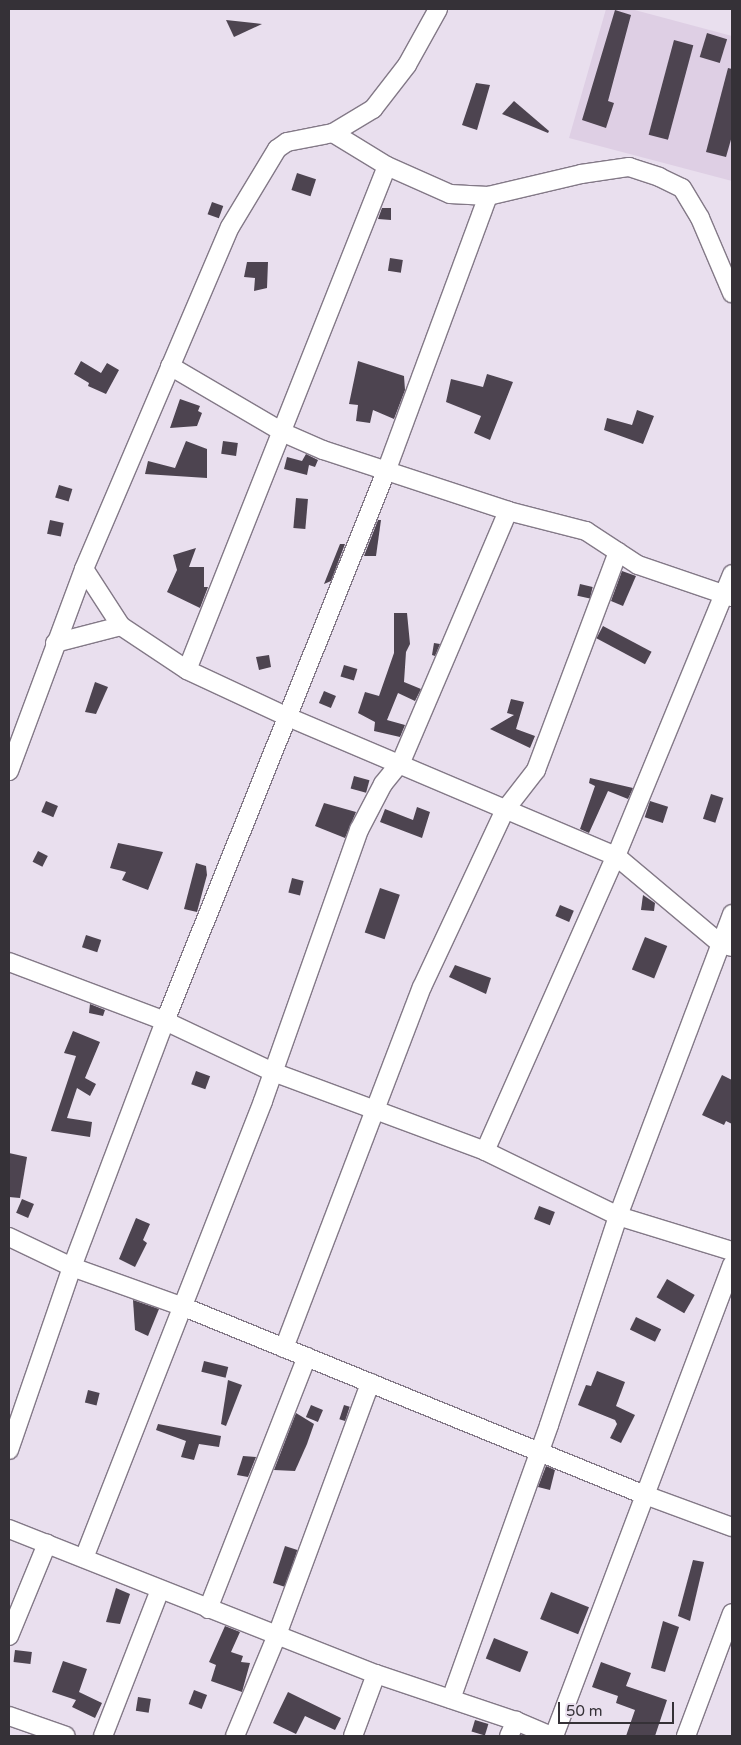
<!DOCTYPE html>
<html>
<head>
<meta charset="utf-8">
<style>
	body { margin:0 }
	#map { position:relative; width:741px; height:1745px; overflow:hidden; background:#e9dfee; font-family:"Varela Round",sans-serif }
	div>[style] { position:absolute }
	.built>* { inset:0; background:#decfe4 }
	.building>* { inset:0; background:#4d4450; transform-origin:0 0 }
	.roads { filter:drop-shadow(1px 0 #837987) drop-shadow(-1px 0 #837987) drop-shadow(0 1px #837987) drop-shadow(0 -1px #837987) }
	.minor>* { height:18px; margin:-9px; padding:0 9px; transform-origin:9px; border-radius:9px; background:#fff }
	span { translate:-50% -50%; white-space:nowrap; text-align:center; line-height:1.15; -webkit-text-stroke:5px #e9dfee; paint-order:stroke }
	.frame { position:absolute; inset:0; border:10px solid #353137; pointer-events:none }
	.scale { position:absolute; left:558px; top:1702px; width:116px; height:22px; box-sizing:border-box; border:2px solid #353137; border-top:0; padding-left:6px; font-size:15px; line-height:18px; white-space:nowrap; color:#353137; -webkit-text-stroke:4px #e9dfee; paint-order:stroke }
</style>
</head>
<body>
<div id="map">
	<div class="built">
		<i style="clip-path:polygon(606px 9px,631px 9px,732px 36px,732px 181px,569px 138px)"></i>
	</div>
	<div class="building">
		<i style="clip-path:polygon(615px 10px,631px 15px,608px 101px,614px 103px,606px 128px,582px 120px)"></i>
		<i style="clip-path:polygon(226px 20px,262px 24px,234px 37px)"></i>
		<i style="left:707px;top:33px;width:21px;height:25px;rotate:17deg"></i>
		<i style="left:674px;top:40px;width:20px;height:98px;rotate:15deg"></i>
		<i style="clip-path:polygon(728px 68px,732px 69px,732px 136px,726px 157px,706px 152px)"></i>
		<i style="clip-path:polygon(476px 83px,490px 85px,477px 130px,462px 125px)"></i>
		<i style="clip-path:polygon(514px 101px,549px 131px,548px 133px,502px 114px)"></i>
		<i style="left:297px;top:173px;width:20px;height:18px;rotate:18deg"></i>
		<i style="left:212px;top:202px;width:12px;height:13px;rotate:20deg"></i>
		<i style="clip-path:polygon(382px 208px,391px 208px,391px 220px,378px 219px)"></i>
		<i style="left:390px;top:258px;width:13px;height:13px;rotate:9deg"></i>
		<i style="clip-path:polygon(247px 262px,268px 262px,267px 288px,254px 291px,255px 278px,244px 277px)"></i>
		<i style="clip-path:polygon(81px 361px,101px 373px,107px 363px,119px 370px,106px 394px,88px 386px,89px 383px,74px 374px)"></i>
		<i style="clip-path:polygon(358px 361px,404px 376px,405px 390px,394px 419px,373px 410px,370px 423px,356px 421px,358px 405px,349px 404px)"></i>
		<i style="clip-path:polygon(487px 374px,513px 382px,490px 440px,474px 433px,481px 416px,446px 402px,451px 379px,483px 387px)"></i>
		<i style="clip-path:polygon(180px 399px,200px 406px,198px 411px,202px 413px,197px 426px,170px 428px)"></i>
		<i style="clip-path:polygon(637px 410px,654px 416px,643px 444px,604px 430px,607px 418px,632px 425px)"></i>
		<i style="clip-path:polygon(186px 441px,207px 449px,207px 478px,145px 474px,148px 461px,175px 468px)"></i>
		<i style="left:223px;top:441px;width:15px;height:13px;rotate:8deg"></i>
		<i style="clip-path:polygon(306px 454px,318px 460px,315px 467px,309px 465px,307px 475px,284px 469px,287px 457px,302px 461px)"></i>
		<i style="left:59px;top:485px;width:14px;height:13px;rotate:17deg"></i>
		<i style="left:296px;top:498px;width:12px;height:30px;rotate:5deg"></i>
		<i style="left:50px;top:520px;width:14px;height:14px;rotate:12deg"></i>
		<i style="clip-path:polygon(378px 520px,381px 520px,376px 556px,364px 556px)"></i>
		<i style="clip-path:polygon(340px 544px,345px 544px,331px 581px,324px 584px)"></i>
		<i style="clip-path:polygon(196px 548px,189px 567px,204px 567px,204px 587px,208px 587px,200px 608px,167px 592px,177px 570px,173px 555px)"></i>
		<i style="clip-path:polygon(622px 571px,636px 576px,623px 606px,611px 601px)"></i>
		<i style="left:580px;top:584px;width:13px;height:12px;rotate:13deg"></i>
		<i style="clip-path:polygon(394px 613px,407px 613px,410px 644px,406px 652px,404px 682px,421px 689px,415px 701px,398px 693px,387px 720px,405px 725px,400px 737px,374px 731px,375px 722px,358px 713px,365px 692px,379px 696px,394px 653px)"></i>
		<i style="left:603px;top:626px;width:55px;height:14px;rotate:28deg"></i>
		<i style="clip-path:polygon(434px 643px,440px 644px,435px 656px,432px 655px)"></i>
		<i style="clip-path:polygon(269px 655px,271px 667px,259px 670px,256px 657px)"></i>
		<i style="left:344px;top:665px;width:14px;height:12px;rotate:17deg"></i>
		<i style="clip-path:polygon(95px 682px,108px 687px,96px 714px,85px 712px)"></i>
		<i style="left:324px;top:691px;width:13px;height:13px;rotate:23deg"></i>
		<i style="clip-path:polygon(511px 699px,524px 702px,516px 729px,535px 736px,530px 748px,490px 729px,514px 715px,507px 713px)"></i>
		<i style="left:354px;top:776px;width:16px;height:13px;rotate:15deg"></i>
		<i style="clip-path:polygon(590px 778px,633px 788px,628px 799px,608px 791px,589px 833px,580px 829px,595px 786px,589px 783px)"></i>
		<i style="left:711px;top:794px;width:13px;height:26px;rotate:18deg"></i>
		<i style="left:46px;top:801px;width:13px;height:12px;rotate:23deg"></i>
		<i style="left:650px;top:801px;width:19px;height:17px;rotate:18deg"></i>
		<i style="clip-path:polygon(324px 803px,356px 812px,345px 838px,315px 826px)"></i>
		<i style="clip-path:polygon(417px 807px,430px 812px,422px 838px,380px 822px,385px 809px,413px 820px)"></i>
		<i style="clip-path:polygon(118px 843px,163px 852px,148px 890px,122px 880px,126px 872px,110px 868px)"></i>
		<i style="left:38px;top:851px;width:11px;height:12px;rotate:27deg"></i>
		<i style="clip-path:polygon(196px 863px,206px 866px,207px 875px,197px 912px,184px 909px)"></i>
		<i style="left:292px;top:878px;width:12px;height:15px;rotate:14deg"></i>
		<i style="left:380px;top:888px;width:21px;height:47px;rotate:19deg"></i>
		<i style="clip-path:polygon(643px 895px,655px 903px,654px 911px,641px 910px)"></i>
		<i style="left:560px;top:905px;width:15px;height:12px;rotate:23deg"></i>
		<i style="left:86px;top:935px;width:16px;height:13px;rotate:18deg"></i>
		<i style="left:645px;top:937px;width:24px;height:35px;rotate:22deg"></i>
		<i style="clip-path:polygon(455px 965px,491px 978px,486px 994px,449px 977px)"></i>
		<i style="clip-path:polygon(90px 1004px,105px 1010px,103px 1016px,89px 1013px)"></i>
		<i style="clip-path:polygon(73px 1031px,100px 1042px,85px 1078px,96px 1084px,90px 1096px,77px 1088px,67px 1118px,92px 1122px,90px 1137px,51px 1131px,76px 1056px,64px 1053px)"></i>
		<i style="left:196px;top:1071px;width:15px;height:14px;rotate:20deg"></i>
		<i style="clip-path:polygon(722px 1075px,732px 1080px,732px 1124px,726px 1121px,724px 1125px,702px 1115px)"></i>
		<i style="clip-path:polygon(9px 1153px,27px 1157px,20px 1198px,9px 1197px)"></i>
		<i style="left:22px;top:1199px;width:13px;height:15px;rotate:23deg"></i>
		<i style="left:539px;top:1206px;width:17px;height:14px;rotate:21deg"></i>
		<i style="clip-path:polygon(136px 1218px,150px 1224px,143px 1240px,147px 1243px,135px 1267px,119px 1259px)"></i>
		<i style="left:667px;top:1279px;width:32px;height:21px;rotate:30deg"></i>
		<i style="clip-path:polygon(133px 1300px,159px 1309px,148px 1336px,135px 1330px)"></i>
		<i style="left:636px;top:1317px;width:28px;height:14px;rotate:26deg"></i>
		<i style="left:204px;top:1361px;width:25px;height:11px;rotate:14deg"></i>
		<i style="clip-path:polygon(597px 1371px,625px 1382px,616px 1406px,635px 1415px,621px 1443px,610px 1438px,617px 1424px,615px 1420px,578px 1405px,586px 1385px,591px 1386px)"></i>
		<i style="clip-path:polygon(228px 1380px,242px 1385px,226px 1426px,221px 1424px)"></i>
		<i style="left:88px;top:1390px;width:12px;height:13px;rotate:14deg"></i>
		<i style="left:311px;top:1405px;width:13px;height:13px;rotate:23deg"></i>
		<i style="left:344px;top:1405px;width:6px;height:15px;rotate:18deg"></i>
		<i style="clip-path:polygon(296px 1413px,314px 1424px,307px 1444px,295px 1471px,274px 1470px)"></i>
		<i style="clip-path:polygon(158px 1424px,221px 1436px,219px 1447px,199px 1444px,194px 1460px,181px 1457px,186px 1441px,156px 1430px)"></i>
		<i style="clip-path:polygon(243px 1456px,256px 1457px,248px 1477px,237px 1475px)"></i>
		<i style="clip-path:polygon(546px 1466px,555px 1470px,550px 1490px,538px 1487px)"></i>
		<i style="left:285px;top:1546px;width:13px;height:39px;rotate:18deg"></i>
		<i style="clip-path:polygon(693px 1560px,704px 1562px,690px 1621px,678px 1616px)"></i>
		<i style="clip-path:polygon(116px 1588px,130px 1594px,120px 1624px,106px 1622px)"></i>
		<i style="left:551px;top:1592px;width:41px;height:29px;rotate:22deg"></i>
		<i style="clip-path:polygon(663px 1621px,679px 1627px,665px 1672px,651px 1668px)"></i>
		<i style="clip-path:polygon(225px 1626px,240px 1632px,231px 1652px,243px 1656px,241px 1662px,250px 1663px,242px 1692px,211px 1681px,216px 1665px,209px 1662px)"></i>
		<i style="left:494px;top:1638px;width:37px;height:22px;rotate:22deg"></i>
		<i style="left:15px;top:1650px;width:17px;height:12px;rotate:7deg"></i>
		<i style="clip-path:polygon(63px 1661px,87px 1669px,79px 1692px,102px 1703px,95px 1718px,72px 1707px,76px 1700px,52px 1692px)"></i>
		<i style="clip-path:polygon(601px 1662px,631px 1673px,626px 1686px,667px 1700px,655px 1736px,626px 1736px,635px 1710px,616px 1703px,618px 1696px,592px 1687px)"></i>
		<i style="left:194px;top:1690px;width:14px;height:15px;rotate:21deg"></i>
		<i style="clip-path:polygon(288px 1692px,341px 1718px,335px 1730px,305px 1716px,296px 1734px,273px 1723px)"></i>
		<i style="left:138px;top:1697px;width:13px;height:14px;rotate:9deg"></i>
		<i style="left:475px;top:1720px;width:14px;height:12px;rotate:17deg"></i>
	</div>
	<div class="roads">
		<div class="minor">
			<i style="left:333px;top:133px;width:63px;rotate:31.4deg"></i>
			<i style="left:387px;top:166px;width:69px;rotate:24deg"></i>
			<i style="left:450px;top:194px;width:38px;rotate:3deg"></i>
			<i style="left:488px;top:196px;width:96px;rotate:-13.3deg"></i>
			<i style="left:581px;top:174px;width:49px;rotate:-8.3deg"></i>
			<i style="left:629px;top:167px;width:32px;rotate:18deg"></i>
			<i style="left:659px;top:177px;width:25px;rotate:26deg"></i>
			<i style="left:682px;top:188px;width:35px;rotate:59deg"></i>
			<i style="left:700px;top:218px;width:82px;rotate:66.9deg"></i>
			<i style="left:170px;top:366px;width:132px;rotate:30.4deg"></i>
			<i style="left:284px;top:433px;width:43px;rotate:23.6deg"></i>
			<i style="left:323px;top:450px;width:195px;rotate:18.2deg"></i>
			<i style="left:508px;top:511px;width:81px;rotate:14.4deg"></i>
			<i style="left:586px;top:531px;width:62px;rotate:33.2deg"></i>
			<i style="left:638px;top:565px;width:99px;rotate:18.8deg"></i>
			<i style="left:84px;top:569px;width:68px;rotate:57deg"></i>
			<i style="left:121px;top:626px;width:79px;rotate:33.7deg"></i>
			<i style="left:187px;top:670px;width:111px;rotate:25deg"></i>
			<i style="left:288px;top:717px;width:356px;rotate:23deg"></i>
			<i style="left:616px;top:856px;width:137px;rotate:40deg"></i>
			<i style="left:721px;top:944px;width:11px;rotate:15deg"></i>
			<i style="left:55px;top:643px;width:68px;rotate:-14.4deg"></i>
			<i style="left:187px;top:670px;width:542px;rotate:-68.36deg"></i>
			<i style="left:9px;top:771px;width:215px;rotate:-69.6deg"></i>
			<i style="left:84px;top:569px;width:372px;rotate:-66.9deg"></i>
			<i style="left:230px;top:227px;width:91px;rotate:-58.9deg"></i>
			<i style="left:277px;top:149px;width:12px;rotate:-35deg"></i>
			<i style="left:287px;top:142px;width:47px;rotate:-11.1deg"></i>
			<i style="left:333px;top:133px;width:47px;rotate:-31deg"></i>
			<i style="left:373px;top:109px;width:56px;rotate:-52.3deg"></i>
			<i style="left:407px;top:65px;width:64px;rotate:-61deg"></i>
			<i style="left:9px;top:962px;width:167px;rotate:20.7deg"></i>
			<i style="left:165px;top:1021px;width:119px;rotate:25.3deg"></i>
			<i style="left:273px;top:1072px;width:226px;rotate:20.4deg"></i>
			<i style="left:485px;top:1151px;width:148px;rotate:26deg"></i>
			<i style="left:618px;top:1216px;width:119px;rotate:17.1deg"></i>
			<i style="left:485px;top:1151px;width:323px;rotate:-66.1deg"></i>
			<i style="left:616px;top:856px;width:305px;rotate:-67.6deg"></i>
			<i style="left:9px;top:1237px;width:70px;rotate:25.5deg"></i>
			<i style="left:72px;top:1267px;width:119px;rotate:19.7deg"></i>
			<i style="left:184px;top:1307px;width:498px;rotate:22.2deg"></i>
			<i style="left:645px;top:1495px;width:93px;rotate:20.2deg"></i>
			<i style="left:284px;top:1348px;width:386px;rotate:-69.1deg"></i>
			<i style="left:422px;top:987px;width:195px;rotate:-64.9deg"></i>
			<i style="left:505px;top:810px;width:51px;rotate:-52.2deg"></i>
			<i style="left:536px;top:770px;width:233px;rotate:-69.4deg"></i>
			<i style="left:9px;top:1450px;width:194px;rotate:-71deg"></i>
			<i style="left:72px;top:1267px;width:263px;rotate:-69.3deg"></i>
			<i style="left:165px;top:1021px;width:595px;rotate:-68.09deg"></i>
			<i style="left:387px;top:469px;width:291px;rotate:-69.7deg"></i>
			<i style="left:9px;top:1529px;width:395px;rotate:21.6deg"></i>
			<i style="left:376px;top:1674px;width:148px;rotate:18.6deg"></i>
			<i style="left:516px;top:1721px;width:39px;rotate:23deg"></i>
			<i style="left:84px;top:1558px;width:491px;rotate:-68.6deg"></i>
			<i style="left:263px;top:1101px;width:288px;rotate:-70.5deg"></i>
			<i style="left:359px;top:830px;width:52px;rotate:-62.4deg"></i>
			<i style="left:383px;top:784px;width:28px;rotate:-51deg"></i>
			<i style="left:401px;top:762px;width:273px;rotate:-66.9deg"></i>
			<i style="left:208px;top:1609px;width:271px;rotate:-68.6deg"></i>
			<i style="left:9px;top:1636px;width:100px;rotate:-67.6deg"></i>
			<i style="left:451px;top:1699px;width:291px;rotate:-70.3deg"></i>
			<i style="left:549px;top:1425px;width:220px;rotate:-71.7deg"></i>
			<i style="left:618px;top:1216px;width:323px;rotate:-69.3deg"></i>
			<i style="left:9px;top:1716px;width:60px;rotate:19.3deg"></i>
			<i style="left:103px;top:1736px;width:157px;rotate:-68.7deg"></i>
			<i style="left:235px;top:1736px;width:109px;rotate:-67.4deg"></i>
			<i style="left:277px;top:1635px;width:269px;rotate:-69.7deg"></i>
			<i style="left:353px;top:1736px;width:66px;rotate:-69.6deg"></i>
			<i style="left:509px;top:1736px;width:17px;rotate:-65deg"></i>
			<i style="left:554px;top:1736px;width:504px;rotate:-69.3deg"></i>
			<i style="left:686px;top:1736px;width:131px;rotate:-69.5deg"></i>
		</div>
	</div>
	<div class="frame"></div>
	<div class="scale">50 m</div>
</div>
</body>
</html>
